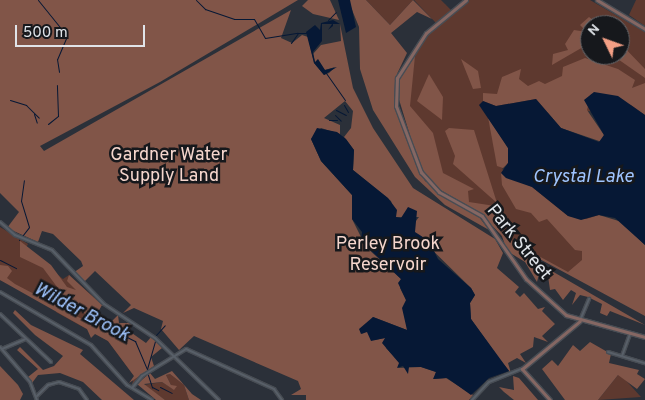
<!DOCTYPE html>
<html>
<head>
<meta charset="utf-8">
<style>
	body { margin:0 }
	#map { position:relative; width:645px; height:400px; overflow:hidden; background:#2b3039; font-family:Overpass,sans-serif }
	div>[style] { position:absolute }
	.green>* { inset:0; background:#5e392f }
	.forest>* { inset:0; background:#815548 }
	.water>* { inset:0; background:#061835 }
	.stream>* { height:1px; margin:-0.5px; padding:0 0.5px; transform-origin:0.5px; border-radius:0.5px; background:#061835 }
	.roads { filter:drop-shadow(1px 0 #484d54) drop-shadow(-1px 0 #484d54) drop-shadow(0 1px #484d54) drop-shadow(0 -1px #484d54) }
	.street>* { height:2px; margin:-1px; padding:0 1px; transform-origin:1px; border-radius:1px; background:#585f68 }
	.secondary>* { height:3px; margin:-1.5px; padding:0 1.5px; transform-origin:1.5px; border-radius:1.5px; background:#856763 }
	span { translate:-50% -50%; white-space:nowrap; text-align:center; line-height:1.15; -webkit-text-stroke:5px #16181c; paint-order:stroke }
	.park-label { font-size:18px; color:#f5d6cd }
	.street-label { font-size:18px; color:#e0e4e9 }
	.water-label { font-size:19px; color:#9fc4fe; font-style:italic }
	.north { position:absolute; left:580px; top:15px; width:50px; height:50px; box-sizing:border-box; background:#16181c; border:1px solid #676a6e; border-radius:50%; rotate:312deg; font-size:14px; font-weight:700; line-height:20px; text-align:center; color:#e0e4e9 }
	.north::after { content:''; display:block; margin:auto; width:18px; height:22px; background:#f39f85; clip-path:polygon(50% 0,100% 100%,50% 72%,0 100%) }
	.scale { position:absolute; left:15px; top:25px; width:130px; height:22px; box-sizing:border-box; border:2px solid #e0e4e9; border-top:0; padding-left:6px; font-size:15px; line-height:18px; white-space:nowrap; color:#e0e4e9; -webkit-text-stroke:4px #16181c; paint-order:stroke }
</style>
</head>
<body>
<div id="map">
	<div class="green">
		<i style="clip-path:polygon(366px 0,413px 0,390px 25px)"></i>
		<i style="clip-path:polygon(evenodd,414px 0,441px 0,453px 12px,468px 0,590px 0,645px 32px,645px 115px,635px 110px,487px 114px,508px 163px,502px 169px,599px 215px,576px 278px,523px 250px,516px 254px,509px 250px,500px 233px,442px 175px,409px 106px,415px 52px,437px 24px,414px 0,590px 25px,620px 25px,620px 55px,590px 55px,590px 25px)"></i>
		<i style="clip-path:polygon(636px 0,645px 0,645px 26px,629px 15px)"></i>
		<i style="clip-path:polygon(0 227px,28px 244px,26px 248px,63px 279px,69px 275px,102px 305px,93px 319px,147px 371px,132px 385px,134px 376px,108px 341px,56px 312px,58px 307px,0 280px)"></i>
		<i style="clip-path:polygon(170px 374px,184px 385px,189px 400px,165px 400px,144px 385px,162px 382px,173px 389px,166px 375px)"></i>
		<i style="clip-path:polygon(618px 375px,621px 375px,641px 397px,598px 400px)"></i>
	</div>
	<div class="forest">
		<i style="clip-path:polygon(0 0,298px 0,160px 82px,40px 146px,44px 151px,291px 10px,281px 38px,292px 43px,302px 35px,308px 37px,314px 63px,324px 75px,329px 73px,335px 67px,325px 70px,315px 62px,313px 54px,321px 45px,341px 41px,340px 24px,353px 88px,373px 128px,413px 188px,495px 239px,503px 253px,497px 268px,519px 287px,515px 292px,520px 297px,524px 293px,538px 309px,545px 307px,542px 311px,555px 324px,542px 336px,548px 342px,534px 337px,533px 347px,520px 354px,526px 363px,517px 358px,508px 363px,511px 373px,500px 360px,471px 319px,470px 303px,475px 295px,471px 288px,415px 233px,412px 226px,419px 217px,396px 217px,391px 201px,353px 170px,354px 150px,344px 137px,351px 128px,353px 111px,345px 101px,324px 118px,340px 125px,340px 134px,321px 128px,311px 139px,321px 161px,352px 195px,352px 219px,366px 247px,401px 279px,400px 288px,406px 300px,407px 330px,373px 317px,362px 334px,367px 331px,374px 340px,385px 338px,386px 348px,400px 363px,398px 368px,421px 367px,436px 372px,434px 379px,446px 378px,473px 395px,469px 400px,306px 400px,306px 395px,291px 395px,301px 389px,298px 381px,194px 336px,179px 350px,161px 329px,163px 321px,134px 308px,123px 313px,131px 305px,95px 271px,84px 282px,73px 273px,83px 266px,81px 261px,53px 234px,42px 231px,38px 242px,7px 228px,19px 212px,0 193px)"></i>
		<i style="clip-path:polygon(308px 0,330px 0,339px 20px,313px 14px,302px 6px)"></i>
		<i style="clip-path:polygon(348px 0,366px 0,390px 25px,413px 0,432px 19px,417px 12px,391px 33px,407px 53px,397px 74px,396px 108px,425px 181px,476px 213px,489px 230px,445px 205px,415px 177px,373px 110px,360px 69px,359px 27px)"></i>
		<i style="clip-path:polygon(589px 17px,600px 25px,590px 25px,590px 43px,552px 65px,553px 54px,568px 50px,565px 44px,574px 30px,587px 32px,580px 25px)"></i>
		<i style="clip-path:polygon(620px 43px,645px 69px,645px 78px,612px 55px,620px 55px)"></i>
		<i style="clip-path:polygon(416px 46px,410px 106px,433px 133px,443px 173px,474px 189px,468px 191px,469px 202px,495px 206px,496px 222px,513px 242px,568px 272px,582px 260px,582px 251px,575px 250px,547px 219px,539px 222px,531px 213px,516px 209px,502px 185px,501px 173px,532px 187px,568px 216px,586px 219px,599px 215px,622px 222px,645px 245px,645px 316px,523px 250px,519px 252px,645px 325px,610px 311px,607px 316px,600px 313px,602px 304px,588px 297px,580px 295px,572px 305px,576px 293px,571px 290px,563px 300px,555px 289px,550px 290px,548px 276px,540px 270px,537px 282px,525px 262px,512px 254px,509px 257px,502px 236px,480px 213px,432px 185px,420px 168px,397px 93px,399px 76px)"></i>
		<i style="clip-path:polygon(585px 58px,618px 69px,635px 80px,632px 88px,645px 83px,645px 115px,631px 105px,591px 94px,587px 110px,604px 135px,602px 142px,561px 128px,536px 99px,496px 106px,483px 101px,483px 93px,497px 94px,502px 77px,521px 69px,519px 79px,528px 86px,539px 81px,545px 84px,562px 76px,563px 67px)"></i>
		<i style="clip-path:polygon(461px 59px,478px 71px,481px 88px,473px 89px)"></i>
		<i style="clip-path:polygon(429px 74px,443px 97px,442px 120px,417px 101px)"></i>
		<i style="clip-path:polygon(488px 117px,508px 148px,508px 163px,503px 168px,497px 166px)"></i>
		<i style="clip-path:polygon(449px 128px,474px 130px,497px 203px,453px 164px,455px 156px,445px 131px)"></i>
		<i style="clip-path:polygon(20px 241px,51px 265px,67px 287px,76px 290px,67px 281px,69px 275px,102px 305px,98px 312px,111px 322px,118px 315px,119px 323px,133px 323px,129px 331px,146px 343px,151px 337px,156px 341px,162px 348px,151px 357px,154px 366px,129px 383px,134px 376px,108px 341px,95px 334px,91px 338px,87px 329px,0 280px,0 265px,8px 266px,12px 271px,7px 278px,15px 284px,84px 320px,89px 317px,66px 299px,43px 268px,20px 257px)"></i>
		<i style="clip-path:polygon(15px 310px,31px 325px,83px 350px,80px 354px,134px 400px,102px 400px,83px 382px,60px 373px,38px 375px,32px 383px,28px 377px,38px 369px,17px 350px,20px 347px,43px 370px,54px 366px,63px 356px,35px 335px,13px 313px)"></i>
		<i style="clip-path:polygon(590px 342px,611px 354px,609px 363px,639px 370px,637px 374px,645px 379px,637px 389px,618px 375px,598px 400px,565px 400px,542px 369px,552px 360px,558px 366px,573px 345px,580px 351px)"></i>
		<i style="clip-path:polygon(0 366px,18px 385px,23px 394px,20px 400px,0 400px)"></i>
		<i style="clip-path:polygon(172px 371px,192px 394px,201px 400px,189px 400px,184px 385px,170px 374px,166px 375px,171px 385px,177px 386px,174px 390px,162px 382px,144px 384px,165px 400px,156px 400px,137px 384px,150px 373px,155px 379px)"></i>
		<i style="clip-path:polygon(513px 376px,519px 378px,538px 400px,514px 400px,504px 392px,499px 387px,514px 390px)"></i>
	</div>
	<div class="water">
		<i style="clip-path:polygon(338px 0,350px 0,356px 27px,346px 33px)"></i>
		<i style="clip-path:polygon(333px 20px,340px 24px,333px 24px,333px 26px,328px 30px,332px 24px,322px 24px,322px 41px,313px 52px,315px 62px,318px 59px,325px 70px,337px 67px,324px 75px,314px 63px,306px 32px,315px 25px,320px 30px,321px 23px)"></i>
		<i style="clip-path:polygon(594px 92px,618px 96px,645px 115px,645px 245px,615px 218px,599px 215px,581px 220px,568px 216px,532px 187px,506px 178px,501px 173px,508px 163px,508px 148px,479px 105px,483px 101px,496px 106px,536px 99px,561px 128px,599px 142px,604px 135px,584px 100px)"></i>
		<i style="clip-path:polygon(317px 128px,337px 132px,346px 139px,354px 150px,353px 170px,388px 198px,397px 210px,396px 217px,401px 218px,408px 207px,417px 211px,415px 232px,429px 241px,438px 259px,471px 288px,475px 295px,470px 303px,471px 319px,509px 371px,489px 378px,471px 395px,447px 378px,433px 379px,436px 372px,421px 367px,409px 367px,408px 374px,403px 366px,397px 368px,399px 363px,382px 343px,385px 338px,371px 341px,367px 332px,361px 334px,359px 329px,373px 317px,407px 330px,402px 308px,406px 300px,398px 283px,401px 279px,361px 241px,362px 232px,352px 219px,352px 195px,321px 161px,311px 139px)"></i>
	</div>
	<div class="stream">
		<i style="left:38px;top:0;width:46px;rotate:51.1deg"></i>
		<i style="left:67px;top:36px;width:25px;rotate:113deg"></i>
		<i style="left:57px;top:59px;width:13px;rotate:81deg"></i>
		<i style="left:196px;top:0;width:13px;rotate:45deg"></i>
		<i style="left:205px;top:9px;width:31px;rotate:19deg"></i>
		<i style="left:234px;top:19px;width:20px"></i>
		<i style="left:254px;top:19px;width:22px;rotate:60deg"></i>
		<i style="left:265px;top:38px;width:33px;rotate:-9deg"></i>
		<i style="left:328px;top:20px;width:11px;rotate:-45deg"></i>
		<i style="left:291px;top:43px;width:12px;rotate:-55deg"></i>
		<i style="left:298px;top:33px;width:8px"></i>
		<i style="left:326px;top:73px;width:33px;rotate:55deg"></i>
		<i style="left:10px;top:100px;width:17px;rotate:17deg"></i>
		<i style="left:26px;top:105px;width:18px;rotate:45deg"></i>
		<i style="left:344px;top:105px;width:8px;rotate:60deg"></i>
		<i style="left:336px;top:110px;width:11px;rotate:27deg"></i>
		<i style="left:34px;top:114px;width:9px;rotate:72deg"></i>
		<i style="left:335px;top:115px;width:8px;rotate:45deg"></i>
		<i style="left:329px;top:120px;width:8px"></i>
		<i style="left:48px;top:124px;width:13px;rotate:-39deg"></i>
		<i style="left:58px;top:116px;width:31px;rotate:-92deg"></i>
		<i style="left:19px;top:240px;width:16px;rotate:-52deg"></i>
		<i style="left:29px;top:227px;width:27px;rotate:-107deg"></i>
		<i style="left:21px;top:201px;width:21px;rotate:-82deg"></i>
		<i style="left:0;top:260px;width:18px;rotate:27deg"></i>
		<i style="left:39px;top:290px;width:7px;rotate:8deg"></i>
		<i style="left:87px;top:317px;width:54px;rotate:26.6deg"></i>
		<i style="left:135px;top:341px;width:30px;rotate:67deg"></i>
		<i style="left:156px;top:335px;width:13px;rotate:-48deg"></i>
		<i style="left:147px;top:369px;width:29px;rotate:-74deg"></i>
		<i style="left:148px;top:375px;width:13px;rotate:72deg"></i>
		<i style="left:152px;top:387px;width:7px;rotate:27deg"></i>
		<i style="left:160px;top:387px;width:13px;rotate:27deg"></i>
	</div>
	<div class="roads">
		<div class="street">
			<i style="left:0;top:222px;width:20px;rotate:41deg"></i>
			<i style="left:15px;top:235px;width:40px;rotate:22deg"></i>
			<i style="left:52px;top:250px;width:75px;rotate:46.1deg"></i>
			<i style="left:104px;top:304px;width:61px;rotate:33.7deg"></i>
			<i style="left:155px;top:338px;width:89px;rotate:44.1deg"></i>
			<i style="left:0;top:292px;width:105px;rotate:30.2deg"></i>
			<i style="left:91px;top:345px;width:54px;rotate:48deg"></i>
			<i style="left:127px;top:385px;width:29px;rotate:31deg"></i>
			<i style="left:0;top:314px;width:70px;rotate:43.3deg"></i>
			<i style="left:581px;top:318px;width:21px;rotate:-67deg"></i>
			<i style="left:0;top:347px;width:46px;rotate:49.4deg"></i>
			<i style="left:30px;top:382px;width:19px;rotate:69deg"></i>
			<i style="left:2px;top:349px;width:25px;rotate:-23deg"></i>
			<i style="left:608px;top:352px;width:39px;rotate:17deg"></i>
			<i style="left:622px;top:356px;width:23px;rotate:-70deg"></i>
			<i style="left:132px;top:388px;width:16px;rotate:-50deg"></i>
			<i style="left:142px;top:376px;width:52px;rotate:-31.5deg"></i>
			<i style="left:186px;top:349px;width:97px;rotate:24.4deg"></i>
			<i style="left:274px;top:389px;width:14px;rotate:54deg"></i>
			<i style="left:37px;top:396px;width:16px;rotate:-45deg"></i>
			<i style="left:48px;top:385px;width:11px;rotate:-15deg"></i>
			<i style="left:59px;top:382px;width:21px;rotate:19deg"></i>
			<i style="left:79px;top:389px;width:14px;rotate:54deg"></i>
			<i style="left:472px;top:400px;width:25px;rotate:-47deg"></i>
			<i style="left:489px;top:382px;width:35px;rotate:-22deg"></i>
		</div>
		<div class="secondary">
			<i style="left:466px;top:0;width:52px;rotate:140.5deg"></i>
			<i style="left:426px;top:33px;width:54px;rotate:122.8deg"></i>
			<i style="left:397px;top:78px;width:28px;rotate:92deg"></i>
			<i style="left:396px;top:106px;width:71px;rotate:69.3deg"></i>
			<i style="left:421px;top:172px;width:27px;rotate:48deg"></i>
			<i style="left:439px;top:192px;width:49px;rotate:29.2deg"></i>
			<i style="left:482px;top:216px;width:77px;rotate:55.1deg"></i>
			<i style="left:526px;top:279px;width:54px;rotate:42deg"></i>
			<i style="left:566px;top:315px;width:82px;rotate:15.6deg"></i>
			<i style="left:597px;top:0;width:56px;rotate:31.1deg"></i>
			<i style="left:550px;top:400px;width:42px;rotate:-132.1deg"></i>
			<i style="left:522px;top:369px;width:75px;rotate:-39.6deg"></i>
		</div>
	</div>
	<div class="park-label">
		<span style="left:169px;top:167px">Gardner Water<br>Supply Land</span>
		<span style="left:388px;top:256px">Perley Brook<br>Reservoir</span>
	</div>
	<div class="street-label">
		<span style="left:518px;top:243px;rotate:51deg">Park Street</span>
	</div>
	<div class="water-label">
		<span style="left:583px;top:178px">Crystal Lake</span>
		<span style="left:81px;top:313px;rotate:28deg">Wilder Brook</span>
	</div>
	<div class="north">N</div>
	<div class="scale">500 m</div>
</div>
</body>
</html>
